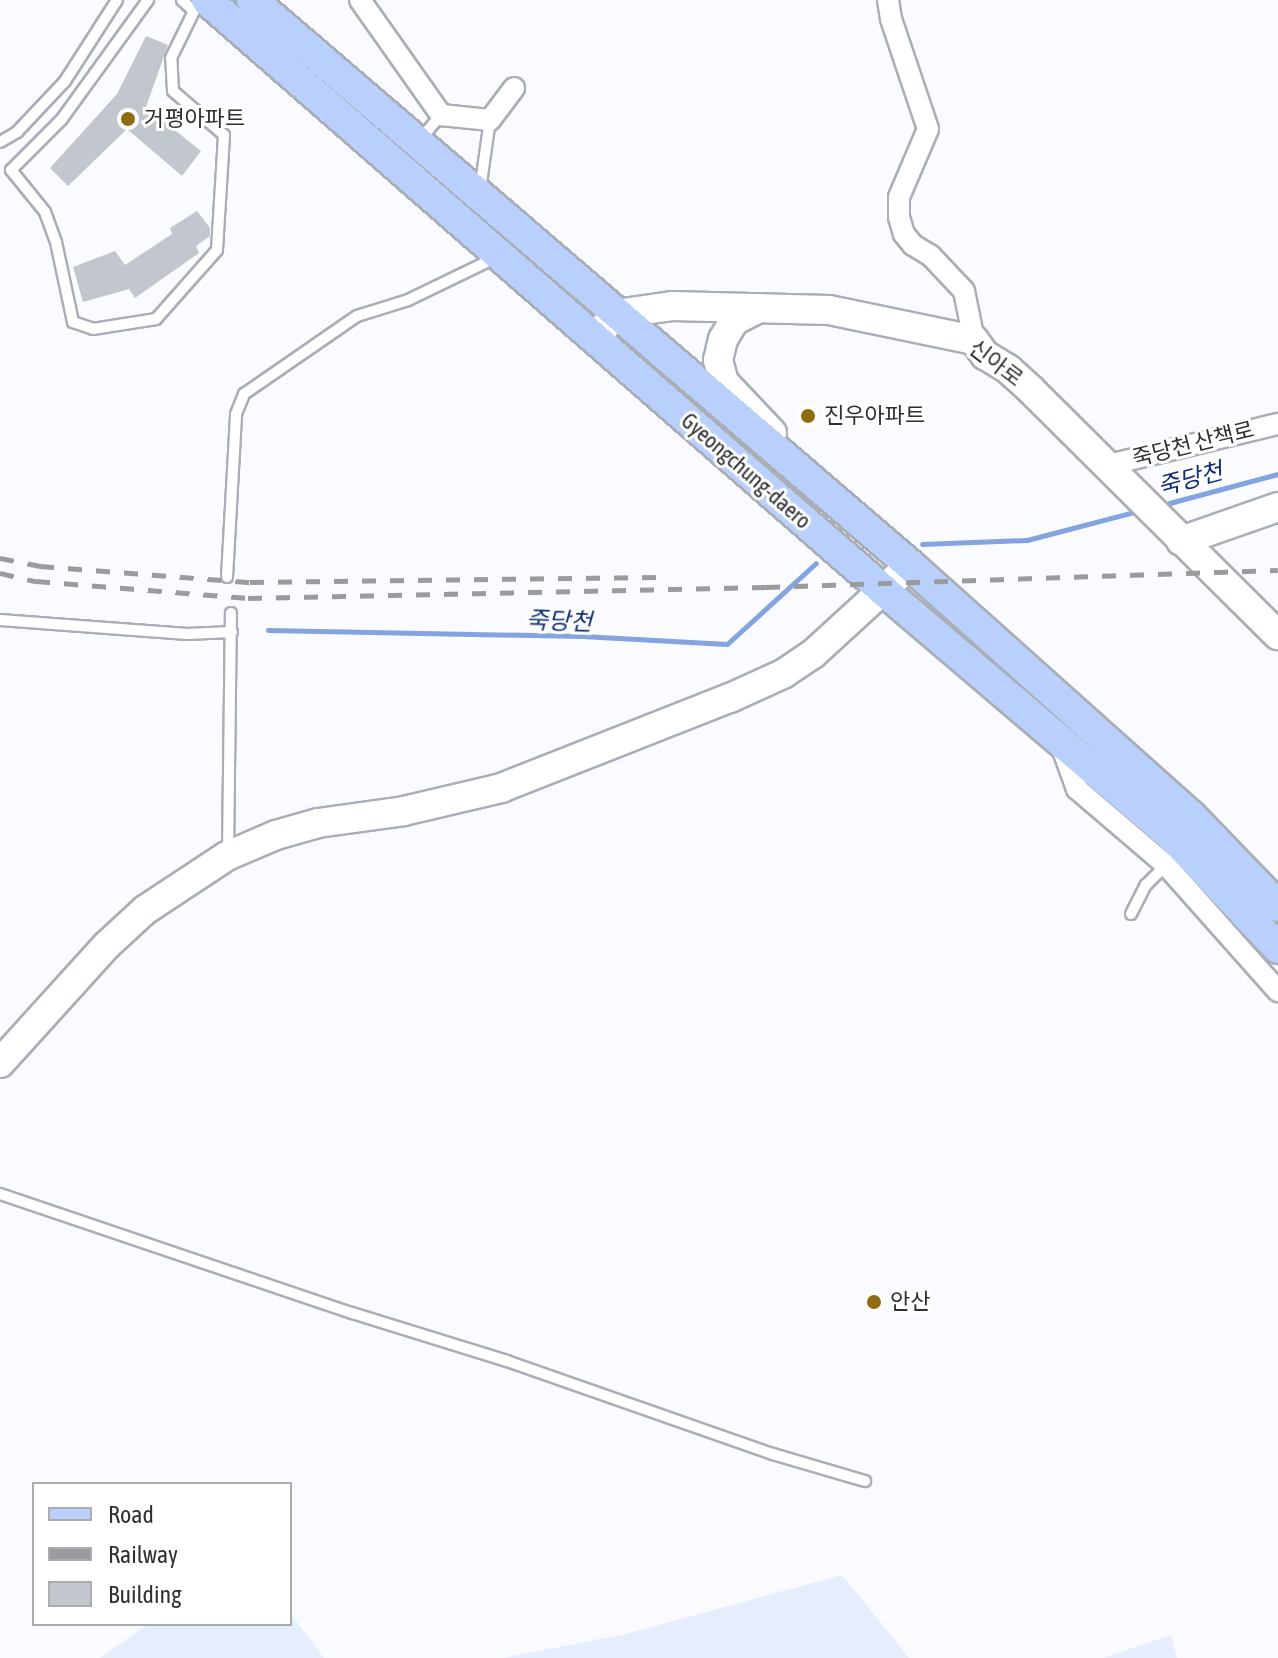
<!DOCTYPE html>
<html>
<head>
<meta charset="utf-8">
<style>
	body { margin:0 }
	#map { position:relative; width:1278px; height:1658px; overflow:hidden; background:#f9fbfe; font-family:"Asap Condensed","Noto Sans KR",sans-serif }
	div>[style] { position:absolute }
	.built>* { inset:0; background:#e6eefd }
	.stream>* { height:5px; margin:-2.5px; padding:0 2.5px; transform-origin:2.5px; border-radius:2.5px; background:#84a3e1 }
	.building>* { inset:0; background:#c2c6cd }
	.roads { filter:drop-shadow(2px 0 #aaaeb6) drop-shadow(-2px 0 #aaaeb6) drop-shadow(0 2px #aaaeb6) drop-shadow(0 -2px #aaaeb6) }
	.lane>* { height:10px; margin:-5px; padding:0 5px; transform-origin:5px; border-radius:5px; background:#fff }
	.street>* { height:20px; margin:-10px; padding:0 10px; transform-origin:10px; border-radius:10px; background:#fff }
	.secondary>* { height:28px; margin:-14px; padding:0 14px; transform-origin:14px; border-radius:14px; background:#fff }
	.primary>* { height:30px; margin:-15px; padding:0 15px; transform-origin:15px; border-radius:15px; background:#bad0fc }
	.rail>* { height:5px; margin-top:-2.5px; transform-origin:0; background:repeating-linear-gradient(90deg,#999b9e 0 14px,transparent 0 28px) }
	.dots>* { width:22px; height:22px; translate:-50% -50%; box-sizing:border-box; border:4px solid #fff; border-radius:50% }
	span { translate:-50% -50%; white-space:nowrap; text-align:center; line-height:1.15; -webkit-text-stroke:6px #fff; paint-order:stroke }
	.poi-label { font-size:22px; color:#2d2f32 }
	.left { translate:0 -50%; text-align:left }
	.street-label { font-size:22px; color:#2d2f32 }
	.water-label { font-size:24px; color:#112f77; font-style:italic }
	.legend { position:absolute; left:32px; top:1482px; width:260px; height:144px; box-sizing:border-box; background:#fff; border:2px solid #abacad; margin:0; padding:10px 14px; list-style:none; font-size:24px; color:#2d2f32 }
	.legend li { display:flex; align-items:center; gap:16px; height:40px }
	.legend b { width:40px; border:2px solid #abacad }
</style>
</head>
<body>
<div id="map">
	<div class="built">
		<i style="clip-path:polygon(842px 1575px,909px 1658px,502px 1658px,622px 1635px)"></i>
		<i style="clip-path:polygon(290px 1613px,324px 1658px,100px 1658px,149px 1624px,290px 1624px)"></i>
		<i style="clip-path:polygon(1171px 1635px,1177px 1658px,1103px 1658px)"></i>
	</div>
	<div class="stream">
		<i style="left:1162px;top:505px;width:120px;rotate:-15deg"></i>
		<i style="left:922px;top:544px;width:105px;rotate:-2.2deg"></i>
		<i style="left:1027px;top:540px;width:118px;rotate:-14.7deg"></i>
		<i style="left:268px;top:630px;width:314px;rotate:1.1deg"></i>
		<i style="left:582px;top:636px;width:145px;rotate:3.2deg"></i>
		<i style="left:727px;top:644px;width:120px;rotate:-42.3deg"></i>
	</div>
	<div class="building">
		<i style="clip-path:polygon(146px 36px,168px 45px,146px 107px,201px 151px,182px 176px,127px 129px,68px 186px,50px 168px,117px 94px)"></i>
		<i style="clip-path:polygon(197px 211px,210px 228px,210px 236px,196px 246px,199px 253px,135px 298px,129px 289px,83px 302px,73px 267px,115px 251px,125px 265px,172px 234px,170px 228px)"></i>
	</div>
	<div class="roads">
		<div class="lane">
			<i style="left:148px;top:0;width:147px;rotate:125.9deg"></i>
			<i style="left:62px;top:119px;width:72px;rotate:135deg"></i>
			<i style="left:11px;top:170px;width:54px;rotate:51deg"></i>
			<i style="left:45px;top:212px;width:32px;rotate:70deg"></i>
			<i style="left:56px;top:242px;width:82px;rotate:78deg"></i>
			<i style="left:73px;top:322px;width:21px;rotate:19deg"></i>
			<i style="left:93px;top:329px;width:64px;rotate:-9deg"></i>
			<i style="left:156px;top:319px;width:92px;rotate:-48.5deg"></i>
			<i style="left:217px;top:250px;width:115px;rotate:-86.5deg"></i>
			<i style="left:224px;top:135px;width:67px;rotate:-139.2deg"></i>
			<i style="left:173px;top:91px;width:33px;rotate:-93deg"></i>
			<i style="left:171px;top:58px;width:52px;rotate:-63.9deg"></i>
			<i style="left:194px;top:11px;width:15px;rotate:-48deg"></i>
			<i style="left:182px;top:0;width:16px;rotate:43deg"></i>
			<i style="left:419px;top:141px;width:34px;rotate:-50deg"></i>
			<i style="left:0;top:142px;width:20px;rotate:-30deg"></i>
			<i style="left:17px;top:132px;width:70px;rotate:-46.7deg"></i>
			<i style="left:65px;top:81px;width:96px;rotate:-57.3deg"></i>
			<i style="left:480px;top:190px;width:71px;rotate:-81.9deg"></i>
			<i style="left:227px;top:577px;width:163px;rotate:-86.8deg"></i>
			<i style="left:236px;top:414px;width:22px;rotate:-68deg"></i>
			<i style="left:244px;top:394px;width:137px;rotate:-34.6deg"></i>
			<i style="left:357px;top:316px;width:53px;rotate:-17.4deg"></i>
			<i style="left:408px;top:300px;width:99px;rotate:-25.8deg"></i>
			<i style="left:0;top:620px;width:188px;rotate:4.3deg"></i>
			<i style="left:187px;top:634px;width:45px;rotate:-2.5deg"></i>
			<i style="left:228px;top:854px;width:241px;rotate:-89.3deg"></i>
			<i style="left:1131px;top:914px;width:33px;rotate:-63deg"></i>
			<i style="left:1146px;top:885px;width:28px;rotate:-45deg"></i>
			<i style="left:0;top:1194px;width:372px;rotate:18.7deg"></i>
			<i style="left:352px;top:1313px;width:162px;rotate:17.2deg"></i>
			<i style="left:507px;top:1361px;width:282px;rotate:19.3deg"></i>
			<i style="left:773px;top:1454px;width:96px;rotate:16.4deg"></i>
		</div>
		<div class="street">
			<i style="left:360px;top:0;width:141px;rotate:54.8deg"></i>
			<i style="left:441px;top:115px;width:49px;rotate:5.8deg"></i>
			<i style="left:490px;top:120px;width:40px;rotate:-53deg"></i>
			<i style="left:888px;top:0;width:19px;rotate:81deg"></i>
			<i style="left:891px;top:19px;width:116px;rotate:71.4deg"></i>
			<i style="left:928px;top:129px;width:74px;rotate:113.1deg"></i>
			<i style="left:899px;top:197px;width:20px;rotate:90deg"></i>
			<i style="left:899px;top:217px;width:18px;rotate:74deg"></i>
			<i style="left:904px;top:234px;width:14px;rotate:51deg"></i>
			<i style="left:913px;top:245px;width:21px;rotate:31deg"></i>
			<i style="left:931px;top:256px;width:48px;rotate:46.7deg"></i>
			<i style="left:964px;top:291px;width:50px;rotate:78.5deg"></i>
			<i style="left:1108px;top:465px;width:175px;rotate:-13.6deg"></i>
			<i style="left:1060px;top:742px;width:50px;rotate:70.1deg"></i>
			<i style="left:1077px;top:789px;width:117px;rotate:40.5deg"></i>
			<i style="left:1166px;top:865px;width:169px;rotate:48.4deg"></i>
		</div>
		<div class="secondary">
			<i style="left:759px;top:308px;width:28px;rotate:153deg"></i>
			<i style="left:734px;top:321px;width:21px;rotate:121deg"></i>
			<i style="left:723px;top:339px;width:22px;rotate:103deg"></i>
			<i style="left:718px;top:360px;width:23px;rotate:75deg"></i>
			<i style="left:724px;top:382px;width:70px;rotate:46.7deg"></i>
			<i style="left:594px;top:338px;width:33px;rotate:-47deg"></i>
			<i style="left:616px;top:314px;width:58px;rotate:-8deg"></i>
			<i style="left:673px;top:306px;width:156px;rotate:1.5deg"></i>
			<i style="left:829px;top:310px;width:148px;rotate:11.7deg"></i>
			<i style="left:974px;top:340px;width:19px;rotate:54deg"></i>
			<i style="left:985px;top:355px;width:27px;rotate:31deg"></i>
			<i style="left:1008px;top:369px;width:31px;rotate:42deg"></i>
			<i style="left:1031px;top:390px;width:348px;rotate:44.8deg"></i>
			<i style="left:1181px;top:541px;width:103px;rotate:-19.3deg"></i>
			<i style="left:0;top:1063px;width:159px;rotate:-47.8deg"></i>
			<i style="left:107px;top:945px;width:52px;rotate:-42.6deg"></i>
			<i style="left:145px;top:910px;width:98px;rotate:-33.4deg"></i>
			<i style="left:227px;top:856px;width:53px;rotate:-23.2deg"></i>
			<i style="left:276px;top:835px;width:44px;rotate:-15.9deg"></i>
			<i style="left:318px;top:823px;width:87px;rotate:-7.9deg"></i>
			<i style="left:404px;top:811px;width:100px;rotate:-13.3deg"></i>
			<i style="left:501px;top:788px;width:246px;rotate:-21.5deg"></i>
			<i style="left:730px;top:698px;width:58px;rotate:-24.4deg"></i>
			<i style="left:783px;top:674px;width:37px;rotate:-34deg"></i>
			<i style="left:814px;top:653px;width:130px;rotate:-42.5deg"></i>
		</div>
		<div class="primary">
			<i style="left:207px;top:0;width:897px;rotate:41.11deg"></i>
			<i style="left:883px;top:590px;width:380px;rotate:40.4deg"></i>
			<i style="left:1172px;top:836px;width:154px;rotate:46.6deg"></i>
			<i style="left:252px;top:0;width:867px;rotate:40.65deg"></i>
			<i style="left:910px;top:565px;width:377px;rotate:41.8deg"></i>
			<i style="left:1191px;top:816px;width:125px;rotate:46deg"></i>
		</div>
	</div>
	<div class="rail">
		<i style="left:0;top:558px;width:41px;rotate:11.3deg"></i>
		<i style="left:40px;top:566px;width:211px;rotate:4.4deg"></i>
		<i style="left:250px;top:582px;width:409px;rotate:-0.7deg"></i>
		<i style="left:0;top:573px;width:37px;rotate:13deg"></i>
		<i style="left:36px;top:581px;width:213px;rotate:4.6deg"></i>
		<i style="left:248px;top:598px;width:518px;rotate:-1.22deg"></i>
		<i style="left:766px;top:587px;width:512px;rotate:-1.9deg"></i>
	</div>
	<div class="dots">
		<i style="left:128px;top:119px;background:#906c11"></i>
		<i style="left:808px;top:416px;background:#906c11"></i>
		<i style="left:874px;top:1302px;background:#906c11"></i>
	</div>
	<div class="poi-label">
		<span class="left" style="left:144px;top:119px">거평아파트</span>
		<span class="left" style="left:824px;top:416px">진우아파트</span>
		<span class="left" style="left:890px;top:1302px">안산</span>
	</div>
	<div class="street-label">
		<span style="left:996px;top:363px;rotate:37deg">신아로</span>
		<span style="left:1193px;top:444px;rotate:-14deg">죽당천 산책로</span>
		<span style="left:746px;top:471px;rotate:41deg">Gyeongchung-daero</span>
	</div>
	<div class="water-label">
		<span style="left:1190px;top:479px;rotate:-15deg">죽당천</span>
		<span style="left:559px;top:621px;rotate:2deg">죽당천</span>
	</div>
	<ul class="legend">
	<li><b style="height:10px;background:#bad0fc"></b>Road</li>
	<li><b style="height:10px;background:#999b9e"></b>Railway</li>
	<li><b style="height:22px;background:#c2c6cd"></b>Building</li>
	</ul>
</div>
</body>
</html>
